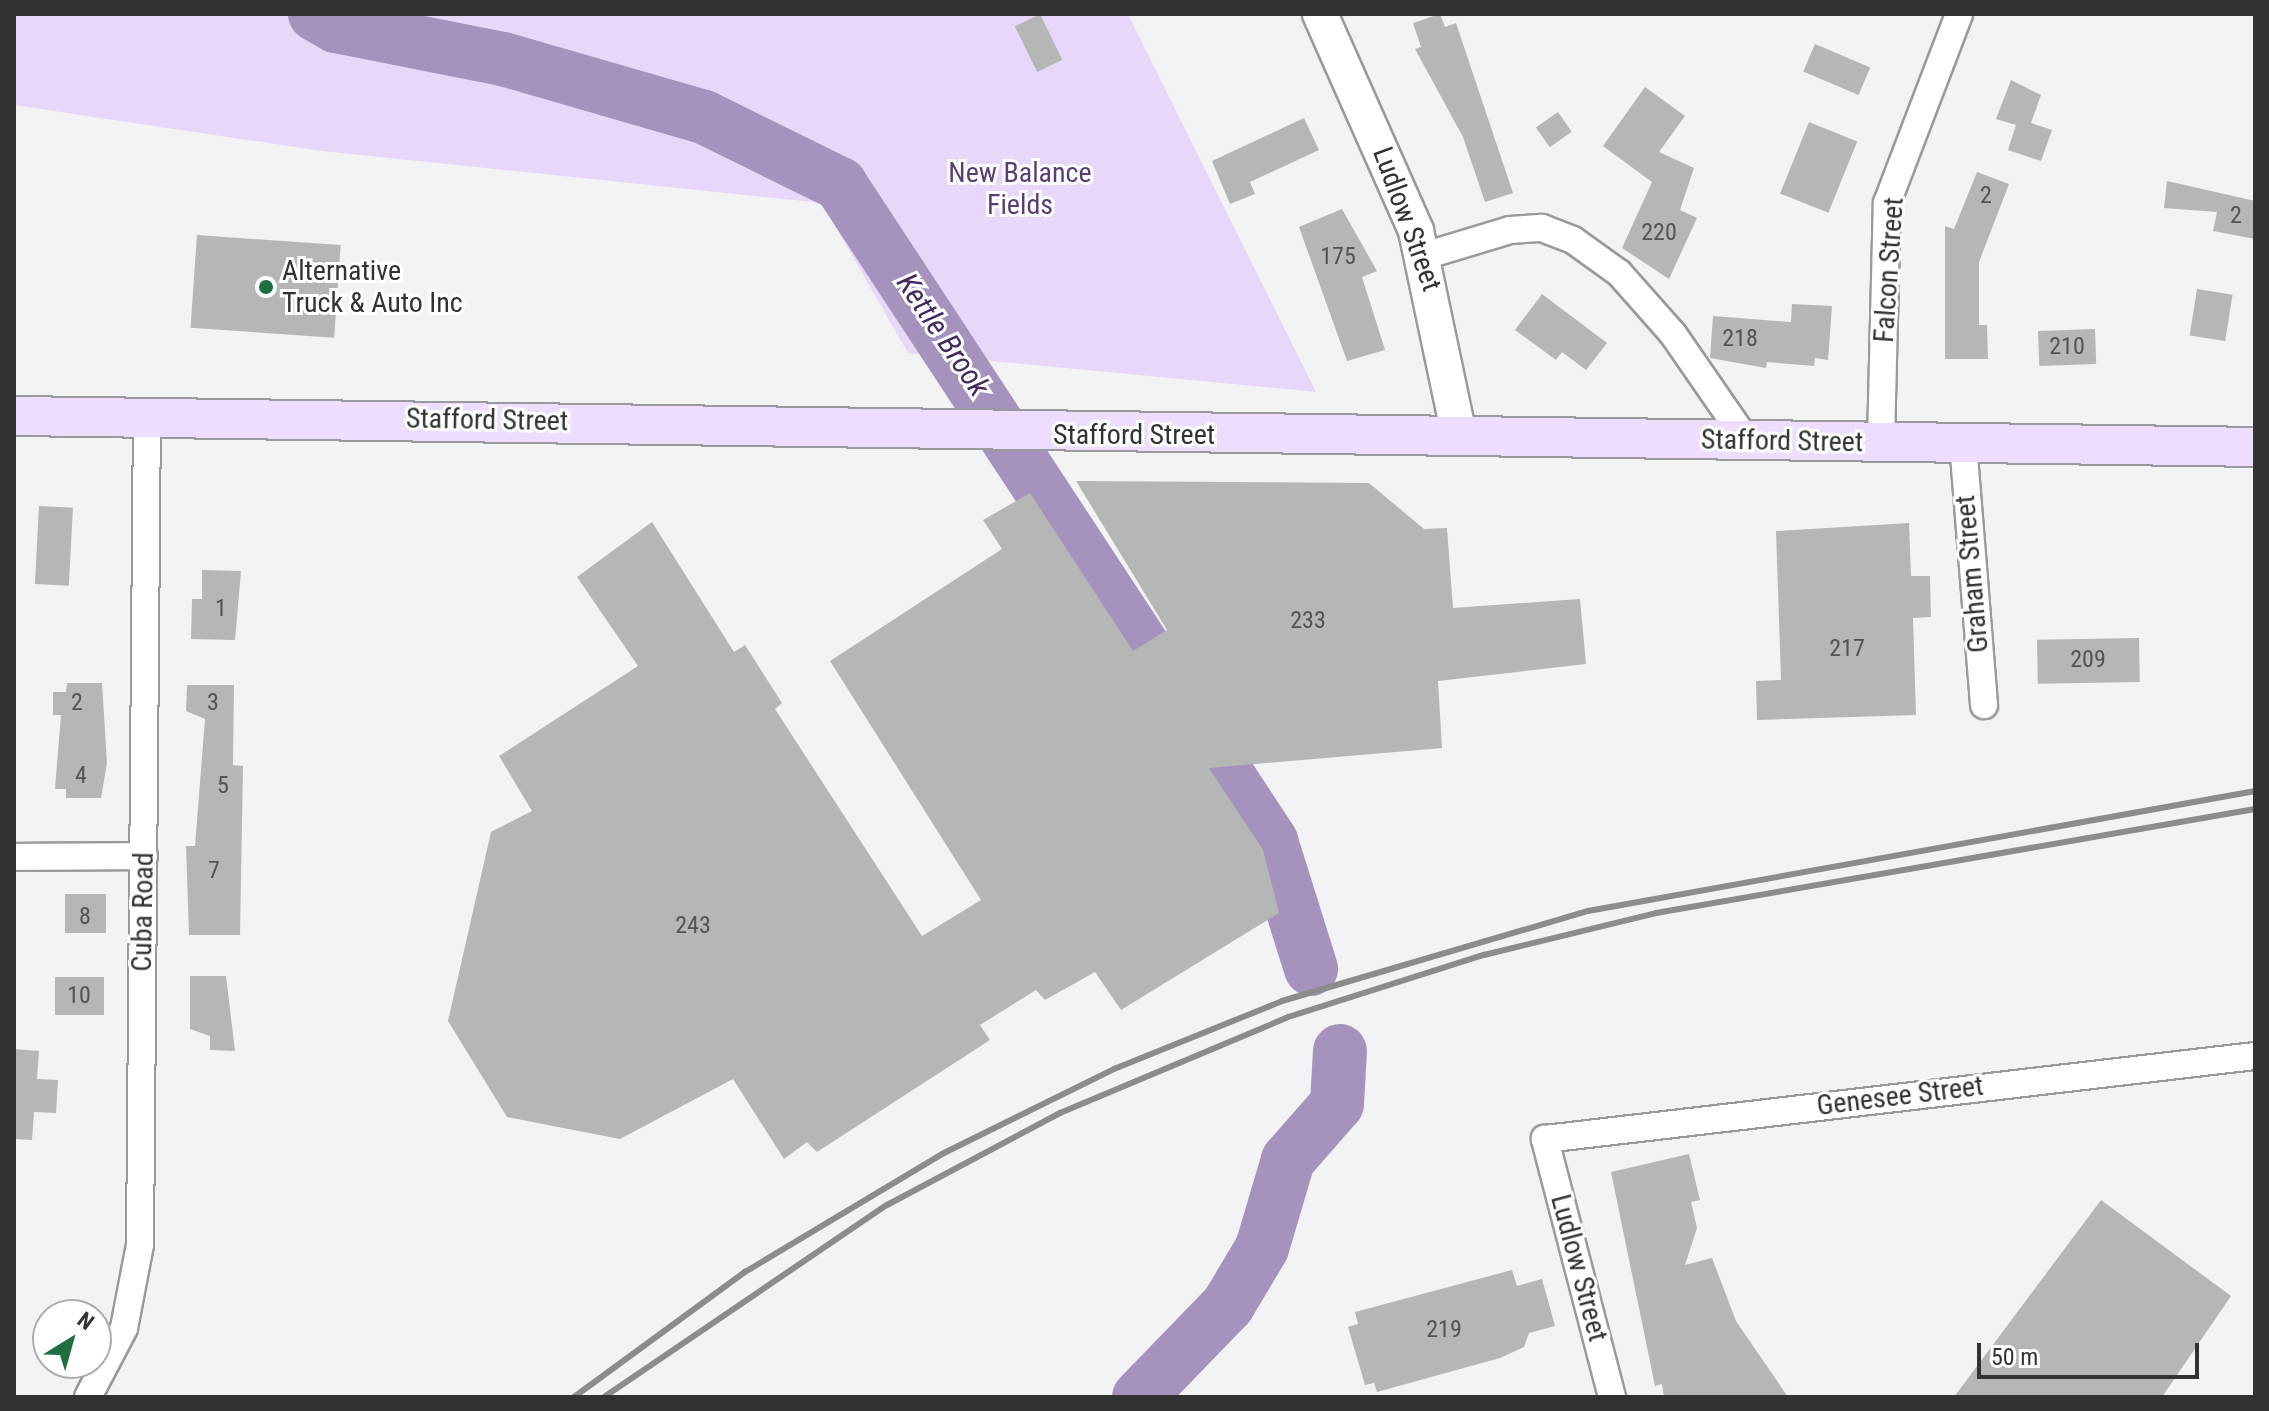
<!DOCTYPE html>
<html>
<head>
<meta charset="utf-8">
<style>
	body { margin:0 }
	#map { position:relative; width:2269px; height:1411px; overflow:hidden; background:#f3f2f5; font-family:"Roboto Condensed",sans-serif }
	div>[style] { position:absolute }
	.green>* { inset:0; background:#e7d8fa }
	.river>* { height:54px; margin:-27px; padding:0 27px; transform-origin:27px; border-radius:27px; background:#a593bd }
	.building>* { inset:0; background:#b4b7b5; transform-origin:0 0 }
	.roads { filter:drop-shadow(2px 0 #9a999c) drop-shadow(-2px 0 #9a999c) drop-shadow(0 2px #9a999c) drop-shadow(0 -2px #9a999c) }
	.minor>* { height:26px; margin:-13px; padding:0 13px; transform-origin:13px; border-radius:13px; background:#fff }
	.tertiary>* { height:34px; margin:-17px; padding:0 17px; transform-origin:17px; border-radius:17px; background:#fff }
	.secondary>* { height:38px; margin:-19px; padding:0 19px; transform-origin:19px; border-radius:19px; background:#edddfe }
	.rail>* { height:6px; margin:-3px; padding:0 3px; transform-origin:3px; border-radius:3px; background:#8c8c8d }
	.dots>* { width:22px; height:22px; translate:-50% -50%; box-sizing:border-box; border:4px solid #fff; border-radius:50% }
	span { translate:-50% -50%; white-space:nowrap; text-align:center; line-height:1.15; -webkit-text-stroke:6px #fff; paint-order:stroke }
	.number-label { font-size:24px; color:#525354 }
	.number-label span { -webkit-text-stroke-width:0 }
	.park-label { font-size:28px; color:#593e75 }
	.street-label { font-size:28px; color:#323233 }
	.poi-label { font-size:28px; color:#323233 }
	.left { translate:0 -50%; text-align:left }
	.water-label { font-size:30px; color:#44295f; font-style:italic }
	.frame { position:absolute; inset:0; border:16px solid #323233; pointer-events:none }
	.north { position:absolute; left:32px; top:1299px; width:80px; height:80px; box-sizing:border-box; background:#fff; border:2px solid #adadad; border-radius:50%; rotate:37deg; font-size:22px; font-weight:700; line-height:32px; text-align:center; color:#323233 }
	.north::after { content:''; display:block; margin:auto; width:28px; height:36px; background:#1f7041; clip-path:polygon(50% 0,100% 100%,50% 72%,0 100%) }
	.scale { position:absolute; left:1977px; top:1343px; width:222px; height:36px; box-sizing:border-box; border:4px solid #323233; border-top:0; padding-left:10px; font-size:24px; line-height:28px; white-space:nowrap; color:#323233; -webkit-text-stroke:6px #fff; paint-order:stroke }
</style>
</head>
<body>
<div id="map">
	<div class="green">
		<i style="clip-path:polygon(14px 14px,1128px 14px,1316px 392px,908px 353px,822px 203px,322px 151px,14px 105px)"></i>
	</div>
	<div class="river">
		<i style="left:315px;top:14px;width:24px;rotate:30deg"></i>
		<i style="left:336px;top:26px;width:170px;rotate:11.2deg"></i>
		<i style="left:503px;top:59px;width:209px;rotate:16.1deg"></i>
		<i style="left:704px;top:117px;width:152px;rotate:26.2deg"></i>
		<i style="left:840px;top:184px;width:786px;rotate:56.73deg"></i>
		<i style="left:1271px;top:841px;width:134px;rotate:72.6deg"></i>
		<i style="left:1139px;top:1397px;width:128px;rotate:-45.9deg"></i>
		<i style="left:1228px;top:1305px;width:66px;rotate:-59.2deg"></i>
		<i style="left:1262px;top:1248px;width:92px;rotate:-73.5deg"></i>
		<i style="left:1288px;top:1160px;width:74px;rotate:-48.8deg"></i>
		<i style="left:1337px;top:1104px;width:53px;rotate:-86.8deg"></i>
	</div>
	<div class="building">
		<i style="left:1040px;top:14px;width:51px;height:28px;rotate:64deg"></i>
		<i style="clip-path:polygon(1440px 14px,1445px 27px,1456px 23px,1513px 193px,1485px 202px,1463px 137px,1415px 49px,1421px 47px,1413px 23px)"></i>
		<i style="left:1815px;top:44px;width:60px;height:30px;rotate:23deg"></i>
		<i style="clip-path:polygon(2011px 80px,2041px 95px,2031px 123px,2052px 130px,2041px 161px,2008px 150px,2016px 125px,1996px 119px)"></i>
		<i style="clip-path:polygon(1645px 87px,1685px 116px,1659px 152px,1694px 168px,1680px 210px,1697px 218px,1669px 279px,1622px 248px,1652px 182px,1603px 146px)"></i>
		<i style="left:1558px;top:112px;width:24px;height:27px;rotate:55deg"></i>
		<i style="clip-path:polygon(1304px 118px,1319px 150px,1250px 182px,1255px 194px,1230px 204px,1212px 161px)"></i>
		<i style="left:1809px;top:122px;width:52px;height:77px;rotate:22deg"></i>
		<i style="clip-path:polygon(1977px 172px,2009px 184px,1979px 262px,1979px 325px,1987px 325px,1988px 359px,1945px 359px,1945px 226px,1954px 229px)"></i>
		<i style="clip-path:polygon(2167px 181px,2255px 201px,2255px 239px,2213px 231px,2217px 212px,2164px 208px)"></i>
		<i style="clip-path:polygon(1342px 209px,1377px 271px,1362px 277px,1385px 350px,1347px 361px,1299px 227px)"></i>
		<i style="left:197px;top:235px;width:144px;height:93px;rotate:4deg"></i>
		<i style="left:2197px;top:289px;width:36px;height:47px;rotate:9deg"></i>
		<i style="clip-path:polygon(1542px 294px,1607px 343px,1586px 370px,1562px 352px,1556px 360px,1515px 330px)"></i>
		<i style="clip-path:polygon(1792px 304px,1832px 306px,1828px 360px,1815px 358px,1814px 366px,1767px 362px,1766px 368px,1710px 358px,1713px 316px,1791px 322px)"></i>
		<i style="left:2095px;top:329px;width:35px;height:57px;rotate:88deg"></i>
		<i style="clip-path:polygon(1076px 481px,1369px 483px,1424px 529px,1447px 528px,1453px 608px,1580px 599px,1586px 664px,1438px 681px,1442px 748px,1209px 768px,1263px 850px,1279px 913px,1121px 1010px,1095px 972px,1045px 1000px,1036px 990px,980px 1025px,990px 1040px,817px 1152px,807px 1142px,784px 1159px,733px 1079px,620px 1139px,507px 1117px,448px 1021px,491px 832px,532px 811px,499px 756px,638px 666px,577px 577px,652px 522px,734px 652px,745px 645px,782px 703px,775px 709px,922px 936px,981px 900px,830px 661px,1002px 549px,983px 520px,1030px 493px,1133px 651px,1167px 630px)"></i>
		<i style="left:39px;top:506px;width:34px;height:78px;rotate:3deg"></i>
		<i style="clip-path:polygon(1909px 523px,1911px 576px,1930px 576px,1931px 617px,1913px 618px,1916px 715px,1757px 720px,1756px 681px,1781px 680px,1776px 531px)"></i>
		<i style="clip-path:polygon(202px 570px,241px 571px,235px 640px,191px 639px,192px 599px,202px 599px)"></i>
		<i style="left:2139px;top:638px;width:44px;height:102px;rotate:89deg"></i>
		<i style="clip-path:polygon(67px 683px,102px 683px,107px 763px,101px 798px,66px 798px,66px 789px,55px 789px,61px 715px,53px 715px,53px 692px,66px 692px)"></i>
		<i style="clip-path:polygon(187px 685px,234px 685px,233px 765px,243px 766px,240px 935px,189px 935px,186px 846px,195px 846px,205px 719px,186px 711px)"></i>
		<i style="left:65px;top:894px;width:41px;height:39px"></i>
		<i style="clip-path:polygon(190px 976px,226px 976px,235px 1051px,210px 1050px,210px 1036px,190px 1029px)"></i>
		<i style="left:104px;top:977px;width:38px;height:49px;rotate:90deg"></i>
		<i style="clip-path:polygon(14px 1049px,39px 1051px,37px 1079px,58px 1080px,56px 1113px,34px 1112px,32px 1140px,14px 1139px)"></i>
		<i style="clip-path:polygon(1689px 1154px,1700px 1200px,1691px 1202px,1697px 1228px,1685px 1265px,1712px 1258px,1736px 1321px,1788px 1397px,1664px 1397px,1662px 1384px,1655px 1386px,1611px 1172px)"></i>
		<i style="clip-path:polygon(2101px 1200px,2231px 1296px,2162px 1397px,1954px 1397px)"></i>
		<i style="clip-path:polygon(1512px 1270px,1517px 1286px,1542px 1279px,1555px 1326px,1529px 1333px,1524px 1347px,1500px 1358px,1377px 1392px,1374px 1383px,1365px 1385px,1348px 1327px,1358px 1324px,1355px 1312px)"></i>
	</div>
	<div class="roads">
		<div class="minor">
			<i style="left:1424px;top:256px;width:90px;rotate:-16.8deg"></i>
			<i style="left:1510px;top:230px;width:32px;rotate:-4deg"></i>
			<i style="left:1542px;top:228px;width:33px;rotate:21deg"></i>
			<i style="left:1573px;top:240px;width:57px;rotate:35.7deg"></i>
			<i style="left:1619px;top:273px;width:81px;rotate:48.5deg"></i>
			<i style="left:1673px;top:334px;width:129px;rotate:55.4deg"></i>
			<i style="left:1881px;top:442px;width:239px;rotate:-88.6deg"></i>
			<i style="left:1887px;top:203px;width:202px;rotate:-69.1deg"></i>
			<i style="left:1963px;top:443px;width:263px;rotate:85.4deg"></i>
			<i style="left:14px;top:857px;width:130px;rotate:-0.4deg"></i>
			<i style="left:88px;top:1397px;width:78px;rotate:-62.4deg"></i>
			<i style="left:124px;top:1328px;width:85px;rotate:-79.1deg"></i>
			<i style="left:140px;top:1245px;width:829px;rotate:-89.52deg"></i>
			<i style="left:1612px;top:1397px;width:267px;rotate:-104.6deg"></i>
			<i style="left:1545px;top:1139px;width:715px;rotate:-6.67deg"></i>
		</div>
		<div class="tertiary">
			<i style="left:1320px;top:14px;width:237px;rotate:66.1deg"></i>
			<i style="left:1416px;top:231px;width:208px;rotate:78.1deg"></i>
		</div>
		<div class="secondary">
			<i style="left:14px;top:416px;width:2241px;rotate:0.79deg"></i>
		</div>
	</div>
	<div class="rail">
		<i style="left:574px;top:1397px;width:212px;rotate:-36.2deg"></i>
		<i style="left:745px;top:1272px;width:232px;rotate:-30.9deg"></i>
		<i style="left:944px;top:1153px;width:190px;rotate:-26.3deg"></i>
		<i style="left:1114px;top:1069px;width:181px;rotate:-22deg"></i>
		<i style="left:1282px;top:1001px;width:319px;rotate:-16.4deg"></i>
		<i style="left:1588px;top:911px;width:678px;rotate:-10.2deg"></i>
		<i style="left:604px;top:1397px;width:342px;rotate:-34.2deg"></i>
		<i style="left:887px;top:1205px;width:196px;rotate:-28deg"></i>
		<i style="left:1060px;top:1113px;width:247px;rotate:-22.8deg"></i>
		<i style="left:1288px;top:1017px;width:206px;rotate:-17.6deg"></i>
		<i style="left:1484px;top:955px;width:177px;rotate:-13.7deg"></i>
		<i style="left:1656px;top:913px;width:608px;rotate:-9.85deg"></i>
	</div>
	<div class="dots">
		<i style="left:266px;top:287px;background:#1f7041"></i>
	</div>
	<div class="number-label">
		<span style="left:1986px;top:196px">2</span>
		<span style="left:2236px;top:216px">2</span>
		<span style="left:1659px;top:233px">220</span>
		<span style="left:1338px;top:257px">175</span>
		<span style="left:1740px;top:339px">218</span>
		<span style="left:2067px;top:347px">210</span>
		<span style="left:221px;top:609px">1</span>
		<span style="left:1308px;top:621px">233</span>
		<span style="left:1847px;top:649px">217</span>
		<span style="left:2088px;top:660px">209</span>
		<span style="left:77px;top:703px">2</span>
		<span style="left:213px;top:703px">3</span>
		<span style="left:81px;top:776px">4</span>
		<span style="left:223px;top:786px">5</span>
		<span style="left:214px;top:871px">7</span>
		<span style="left:85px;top:917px">8</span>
		<span style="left:693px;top:926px">243</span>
		<span style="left:79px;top:996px">10</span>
		<span style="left:1444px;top:1330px">219</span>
	</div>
	<div class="park-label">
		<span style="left:1020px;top:189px">New Balance<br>Fields</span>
	</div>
	<div class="street-label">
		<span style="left:1407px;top:219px;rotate:70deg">Ludlow Street</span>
		<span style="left:1889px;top:270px;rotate:-86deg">Falcon Street</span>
		<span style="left:487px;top:420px;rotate:1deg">Stafford Street</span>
		<span style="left:1134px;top:435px">Stafford Street</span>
		<span style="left:1782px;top:441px;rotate:1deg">Stafford Street</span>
		<span style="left:1972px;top:574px;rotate:-95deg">Graham Street</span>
		<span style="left:143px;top:912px;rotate:-89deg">Cuba Road</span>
		<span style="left:1900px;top:1096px;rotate:-7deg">Genesee Street</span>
		<span style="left:1579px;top:1268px;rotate:75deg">Ludlow Street</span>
	</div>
	<div class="poi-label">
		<span class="left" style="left:282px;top:287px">Alternative<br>Truck &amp; Auto Inc</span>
	</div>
	<div class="water-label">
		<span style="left:943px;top:335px;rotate:56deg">Kettle Brook</span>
	</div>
	<div class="frame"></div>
	<div class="north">N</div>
	<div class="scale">50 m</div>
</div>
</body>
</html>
